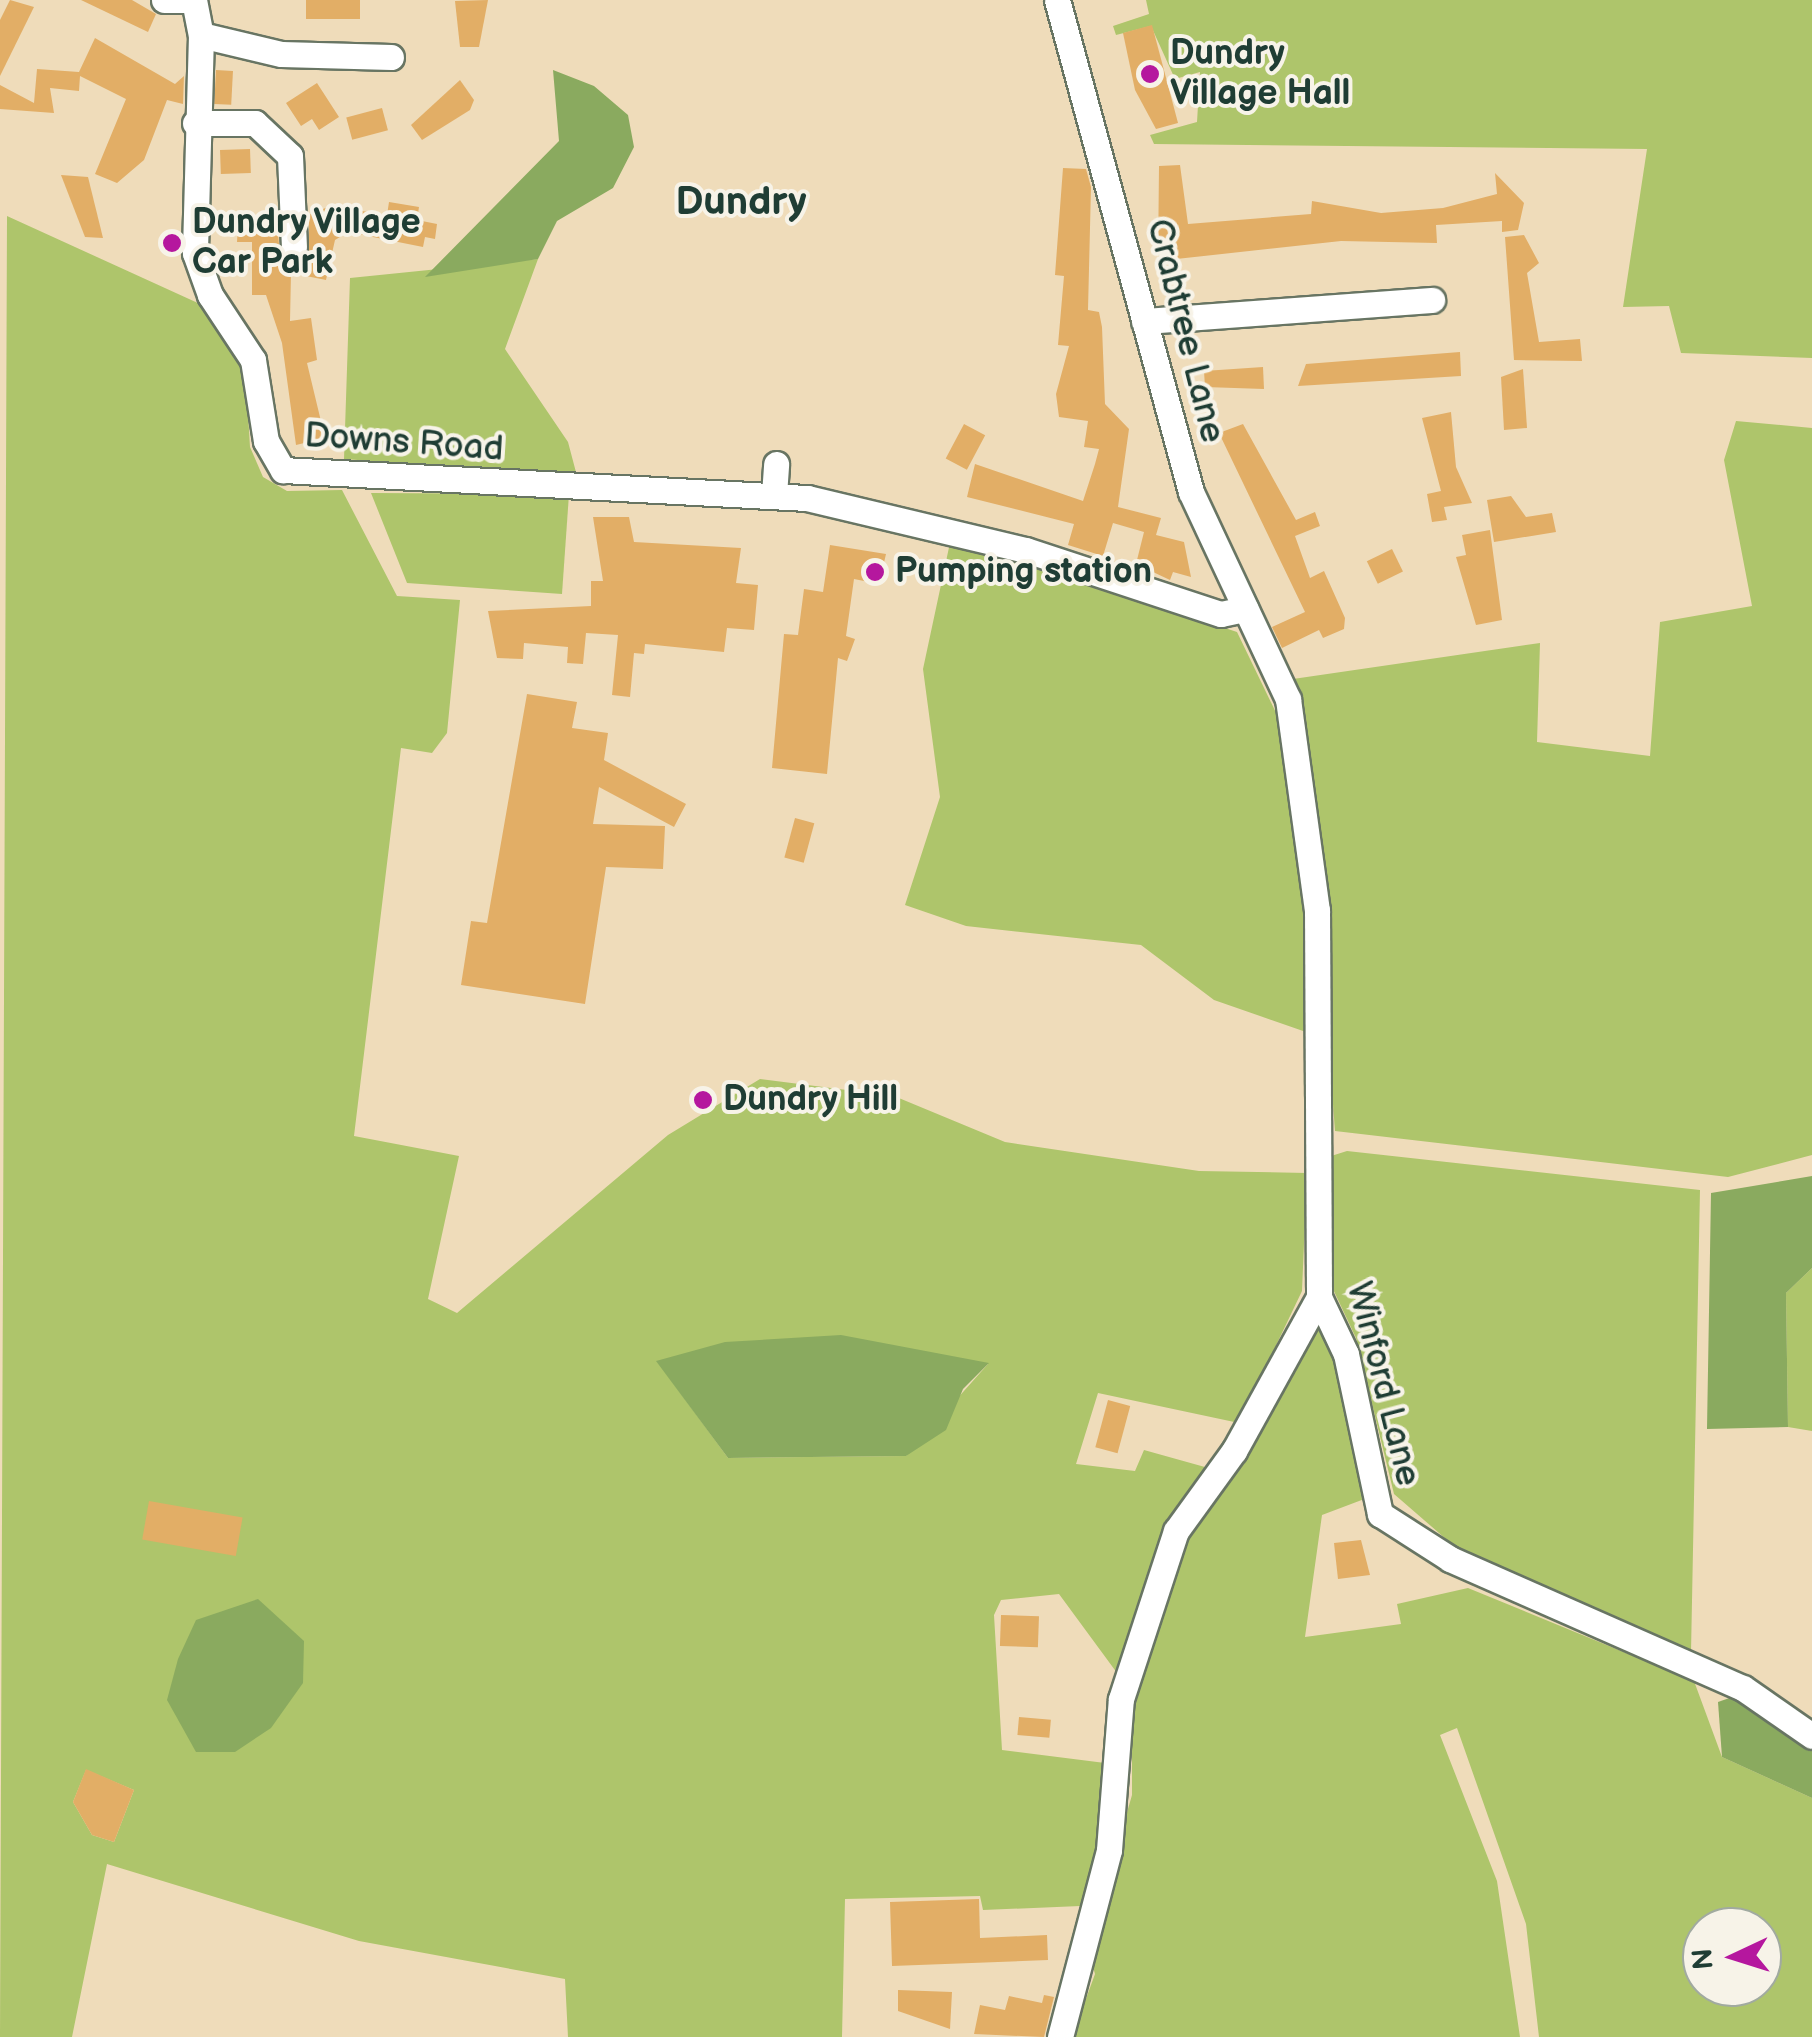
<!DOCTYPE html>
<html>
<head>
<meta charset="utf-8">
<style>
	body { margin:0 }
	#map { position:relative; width:1812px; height:2037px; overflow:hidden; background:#efdcba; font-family:"Balsamiq Sans",sans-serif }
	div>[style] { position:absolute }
	.green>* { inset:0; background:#aec56b }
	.forest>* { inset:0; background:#8aaa5f }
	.building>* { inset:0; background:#e2ae66; transform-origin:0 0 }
	.roads { filter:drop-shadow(2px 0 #687563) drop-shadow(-2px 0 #687563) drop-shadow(0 2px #687563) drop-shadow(0 -2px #687563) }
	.minor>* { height:25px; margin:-12.5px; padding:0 12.5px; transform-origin:12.5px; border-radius:12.5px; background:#fff }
	.dots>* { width:28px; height:28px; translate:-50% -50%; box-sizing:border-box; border:5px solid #f7f3e8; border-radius:50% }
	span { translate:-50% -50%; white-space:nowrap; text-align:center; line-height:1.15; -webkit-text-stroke:8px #f7f3e8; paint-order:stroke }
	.poi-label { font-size:35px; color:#1f3d34; font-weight:700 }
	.left { translate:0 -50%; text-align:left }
	.street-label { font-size:35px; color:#1f3d34 }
	.quarter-label { font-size:40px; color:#1f3d34; font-weight:700 }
	.north { position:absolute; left:1682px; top:1907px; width:100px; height:100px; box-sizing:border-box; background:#f7f3e8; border:2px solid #a1aaa0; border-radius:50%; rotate:266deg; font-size:28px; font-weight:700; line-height:40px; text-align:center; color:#1f3d34 }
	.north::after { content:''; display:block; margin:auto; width:35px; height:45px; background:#b5179e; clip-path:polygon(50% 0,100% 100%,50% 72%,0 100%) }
</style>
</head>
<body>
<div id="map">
	<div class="green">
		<i style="clip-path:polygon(1146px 0,1812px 0,1812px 358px,1681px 353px,1669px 306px,1623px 307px,1647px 149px,1154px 144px,1150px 135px,1197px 122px,1200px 72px,1175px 79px,1151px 26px,1116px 35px,1113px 26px,1149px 14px)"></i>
		<i style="clip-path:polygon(evenodd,7px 216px,211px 309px,245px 363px,250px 447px,263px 477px,287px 491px,342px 490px,397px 596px,460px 600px,447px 733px,432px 753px,401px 748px,354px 1136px,459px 1156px,428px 1299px,457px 1313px,668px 1135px,760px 1079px,894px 1096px,1005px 1142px,1199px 1171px,1307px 1173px,1302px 1291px,1239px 1423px,1098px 1393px,1076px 1464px,1135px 1471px,1144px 1450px,1212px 1469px,1120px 1677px,1059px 1594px,1001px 1600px,994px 1615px,1002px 1750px,1105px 1763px,1102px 1839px,1080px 1906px,983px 1910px,980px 1896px,845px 1899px,842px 2037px,568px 2037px,565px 1979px,359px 1941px,107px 1864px,72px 2037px,0 2037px,7px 216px,657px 1361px,988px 1363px,988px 1364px,906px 1456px,728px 1458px,657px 1361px,7px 216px,86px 1770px,134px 1790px,114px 1842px,92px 1835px,73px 1802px,86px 1770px)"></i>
		<i style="clip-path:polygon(538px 259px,505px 349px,568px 442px,577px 476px,344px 459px,350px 278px)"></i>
		<i style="clip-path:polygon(1736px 421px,1812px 428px,1812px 1155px,1728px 1177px,1335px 1131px,1302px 693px,1293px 679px,1540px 643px,1537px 742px,1650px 756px,1660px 622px,1752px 606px,1724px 460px)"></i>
		<i style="clip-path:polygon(371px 493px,569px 494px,562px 594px,407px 583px)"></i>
		<i style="clip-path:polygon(951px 538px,1237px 632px,1281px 723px,1305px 871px,1306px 1032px,1214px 1000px,1141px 945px,966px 926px,905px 905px,940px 797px,923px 669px)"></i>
		<i style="clip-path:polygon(1347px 1151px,1700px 1190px,1691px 1653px,1469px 1559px,1394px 1494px,1356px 1338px,1332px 1287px,1328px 1157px)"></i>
		<i style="clip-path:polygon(1812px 1268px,1812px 1431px,1788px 1427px,1786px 1293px)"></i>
		<i style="clip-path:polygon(evenodd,1317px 1324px,1327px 1326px,1367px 1498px,1322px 1515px,1305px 1637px,1401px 1624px,1397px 1604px,1468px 1588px,1694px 1681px,1722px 1757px,1812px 1798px,1812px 2037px,1539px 2037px,1526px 1924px,1457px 1728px,1440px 1735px,1497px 1881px,1520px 2037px,1072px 2037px,1095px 1974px,1088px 1949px,1132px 1795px,1132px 1716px,1184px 1533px,1317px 1324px,1702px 1927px,1762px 1927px,1762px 1987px,1702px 1987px,1702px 1927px)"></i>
	</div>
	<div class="forest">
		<i style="clip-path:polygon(553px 70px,594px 86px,628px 115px,634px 147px,613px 188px,557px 221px,538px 259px,425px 277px,559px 141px)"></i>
		<i style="clip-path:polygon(1812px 1176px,1812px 1268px,1786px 1293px,1788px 1427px,1707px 1429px,1711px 1193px)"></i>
		<i style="clip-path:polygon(841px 1335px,989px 1363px,963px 1389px,946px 1430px,906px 1456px,728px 1458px,656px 1361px,725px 1342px)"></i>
		<i style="clip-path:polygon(258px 1599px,304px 1641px,303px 1683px,271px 1728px,235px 1752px,196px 1752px,167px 1700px,178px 1659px,196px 1620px)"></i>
		<i style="clip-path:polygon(1738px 1695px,1812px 1750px,1812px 1798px,1722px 1757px,1718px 1702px)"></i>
	</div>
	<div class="building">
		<i style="clip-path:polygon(10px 0,34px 7px,0 76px,0 20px)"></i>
		<i style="clip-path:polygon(81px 0,132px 0,156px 14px,148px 32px)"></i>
		<i style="left:306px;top:0;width:54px;height:19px"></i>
		<i style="clip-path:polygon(488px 0,479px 47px,460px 47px,455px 1px)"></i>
		<i style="clip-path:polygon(1152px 25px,1178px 123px,1156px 129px,1135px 90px,1123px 33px)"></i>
		<i style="clip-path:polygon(95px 38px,175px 84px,184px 76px,183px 104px,167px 100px,144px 160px,117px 183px,95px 174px,126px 99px,80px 76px,79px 91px,50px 88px,54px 113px,0 109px,0 85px,34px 103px,37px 69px,79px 72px)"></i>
		<i style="left:216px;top:70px;width:17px;height:34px;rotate:3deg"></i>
		<i style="clip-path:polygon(460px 80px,474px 100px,470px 110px,422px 140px,411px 125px)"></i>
		<i style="clip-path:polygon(317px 83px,339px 117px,319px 130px,312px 119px,301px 126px,286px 103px)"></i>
		<i style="left:382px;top:108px;width:23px;height:37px;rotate:75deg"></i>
		<i style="left:250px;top:149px;width:24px;height:30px;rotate:88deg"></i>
		<i style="clip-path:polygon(1180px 165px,1188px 224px,1311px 214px,1312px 201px,1381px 213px,1443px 208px,1497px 194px,1495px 173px,1524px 203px,1518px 230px,1502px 232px,1502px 221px,1436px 225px,1437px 243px,1341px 241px,1158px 261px,1159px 166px)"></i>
		<i style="clip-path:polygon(1063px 168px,1086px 169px,1091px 187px,1088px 310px,1099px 312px,1102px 327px,1105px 404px,1129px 429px,1118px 507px,1161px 518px,1156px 535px,1184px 542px,1191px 577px,1173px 572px,1170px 580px,1136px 564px,1144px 532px,1113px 523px,1103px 556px,1068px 545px,1074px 524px,967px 497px,975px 464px,1083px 501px,1095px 464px,1099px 449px,1084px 447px,1088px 421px,1059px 417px,1056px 394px,1069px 346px,1058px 345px,1064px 276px,1055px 275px)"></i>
		<i style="clip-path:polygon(61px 175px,88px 177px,103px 238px,85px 237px)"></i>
		<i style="clip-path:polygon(389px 202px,419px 207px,417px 220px,437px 224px,435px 239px,425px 237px,423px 247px,348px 232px,335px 240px,326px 280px,291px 273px,290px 321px,311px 318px,317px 360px,307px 363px,325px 438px,296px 445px,282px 343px,266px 295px,252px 295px,252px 242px,237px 242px,238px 225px,277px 223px,280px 255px,296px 263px,309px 254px,309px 215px,330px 206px,387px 215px)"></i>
		<i style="clip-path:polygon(1524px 235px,1539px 263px,1527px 273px,1539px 342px,1580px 339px,1582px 361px,1514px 360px,1505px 237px)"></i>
		<i style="clip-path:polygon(1460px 352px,1461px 376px,1298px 386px,1306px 364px)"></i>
		<i style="clip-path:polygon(1263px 367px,1264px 389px,1205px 387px,1204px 371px)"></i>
		<i style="clip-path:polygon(1523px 369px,1527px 428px,1504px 430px,1501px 377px)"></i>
		<i style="clip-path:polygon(1451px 412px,1456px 467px,1472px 503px,1444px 507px,1447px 520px,1432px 522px,1427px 494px,1441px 491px,1422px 418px)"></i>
		<i style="left:964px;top:424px;width:24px;height:39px;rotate:28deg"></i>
		<i style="clip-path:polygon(1243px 424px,1296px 520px,1315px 512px,1320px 526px,1295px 536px,1310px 578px,1324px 571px,1345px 618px,1344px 629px,1323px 638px,1319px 630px,1282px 648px,1272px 627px,1305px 612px,1219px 433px)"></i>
		<i style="clip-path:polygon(1511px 496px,1526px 517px,1552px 513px,1556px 532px,1494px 542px,1487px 500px)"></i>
		<i style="clip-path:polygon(593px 517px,629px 517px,634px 542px,741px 548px,736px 583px,758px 585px,754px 630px,727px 628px,724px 652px,645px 644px,644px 654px,634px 653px,630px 697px,612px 695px,618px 635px,586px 633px,583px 664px,567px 663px,568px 647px,524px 643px,523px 659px,497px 658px,488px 611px,591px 606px,591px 581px,603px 581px)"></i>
		<i style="clip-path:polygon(1490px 530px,1502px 620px,1476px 625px,1456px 557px,1466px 555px,1462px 535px)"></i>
		<i style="clip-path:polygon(830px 545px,886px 554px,879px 584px,854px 579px,846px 636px,855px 639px,847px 661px,838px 658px,827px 774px,772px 768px,784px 634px,798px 635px,804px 589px,823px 592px)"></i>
		<i style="left:1392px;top:549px;width:25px;height:28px;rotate:64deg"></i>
		<i style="clip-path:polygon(527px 694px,577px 702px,572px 728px,608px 733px,604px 760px,686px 804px,674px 827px,599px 787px,593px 824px,665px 826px,663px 869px,606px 867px,585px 1004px,461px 985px,471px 921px,487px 923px)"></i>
		<i style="left:795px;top:818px;width:20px;height:41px;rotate:15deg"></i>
		<i style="left:1108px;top:1400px;width:23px;height:49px;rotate:15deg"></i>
		<i style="left:149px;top:1501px;width:95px;height:39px;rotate:10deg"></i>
		<i style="clip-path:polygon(1361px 1540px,1370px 1575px,1338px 1579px,1334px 1543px)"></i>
		<i style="left:1001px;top:1615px;width:38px;height:31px;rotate:2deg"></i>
		<i style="left:1019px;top:1717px;width:32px;height:18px;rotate:5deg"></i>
		<i style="clip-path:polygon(86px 1769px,134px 1790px,114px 1842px,92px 1835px,73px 1802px)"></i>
		<i style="clip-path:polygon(979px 1899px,980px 1938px,1047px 1935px,1048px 1960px,892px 1966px,890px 1902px)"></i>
		<i style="clip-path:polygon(898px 1990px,952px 1992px,950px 2029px,898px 2011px)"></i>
		<i style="clip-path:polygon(1044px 1995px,1054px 1997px,1044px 2037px,974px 2034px,980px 2005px,1005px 2010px,1009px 1996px,1042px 2003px)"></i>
	</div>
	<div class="roads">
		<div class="minor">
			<i style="left:164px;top:0;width:25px"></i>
			<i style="left:194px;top:0;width:36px;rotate:79deg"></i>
			<i style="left:201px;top:35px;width:218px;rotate:91.6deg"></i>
			<i style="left:195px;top:253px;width:45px;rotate:70.3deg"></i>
			<i style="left:210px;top:295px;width:78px;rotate:56.5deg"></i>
			<i style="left:253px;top:360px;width:82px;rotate:80.9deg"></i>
			<i style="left:266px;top:441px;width:34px;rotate:60deg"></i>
			<i style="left:283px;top:470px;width:525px;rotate:3.06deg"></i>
			<i style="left:807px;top:498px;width:225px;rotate:13.4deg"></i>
			<i style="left:1026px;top:550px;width:205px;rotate:18.2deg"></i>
			<i style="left:1221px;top:614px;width:25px;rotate:-12deg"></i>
			<i style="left:1057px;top:0;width:510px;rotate:74.76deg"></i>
			<i style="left:1191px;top:492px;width:229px;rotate:64.9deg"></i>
			<i style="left:1288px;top:699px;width:213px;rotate:82.2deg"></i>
			<i style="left:1317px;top:910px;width:387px;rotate:89.7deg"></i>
			<i style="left:1319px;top:1297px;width:63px;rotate:64.7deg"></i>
			<i style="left:1346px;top:1354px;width:164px;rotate:78deg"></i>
			<i style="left:1380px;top:1514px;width:83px;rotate:32.7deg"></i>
			<i style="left:1450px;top:1559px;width:320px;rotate:23.8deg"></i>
			<i style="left:1743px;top:1688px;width:84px;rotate:34.8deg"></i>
			<i style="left:201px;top:35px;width:82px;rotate:13.4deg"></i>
			<i style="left:281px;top:54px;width:110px;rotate:1.6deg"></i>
			<i style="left:195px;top:123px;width:60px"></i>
			<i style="left:255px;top:123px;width:48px;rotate:43.3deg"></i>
			<i style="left:290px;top:156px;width:91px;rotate:87.5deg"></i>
			<i style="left:1144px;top:321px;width:289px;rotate:-4.2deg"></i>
			<i style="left:774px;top:495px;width:31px;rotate:-86deg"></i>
			<i style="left:1060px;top:2037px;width:193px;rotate:-75.3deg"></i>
			<i style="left:1109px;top:1850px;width:151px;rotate:-85.5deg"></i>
			<i style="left:1121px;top:1699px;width:177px;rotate:-71.9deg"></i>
			<i style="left:1176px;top:1531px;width:99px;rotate:-54.1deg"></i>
			<i style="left:1234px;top:1451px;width:176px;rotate:-61.1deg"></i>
		</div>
	</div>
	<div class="dots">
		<i style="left:1150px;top:74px;background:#b5179e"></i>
		<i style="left:172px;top:243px;background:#b5179e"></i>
		<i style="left:875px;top:572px;background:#b5179e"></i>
		<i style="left:703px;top:1100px;background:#b5179e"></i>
	</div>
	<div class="poi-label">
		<span class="left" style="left:1170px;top:74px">Dundry<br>Village Hall</span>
		<span class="left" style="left:192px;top:243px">Dundry Village<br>Car Park</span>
		<span class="left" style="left:895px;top:572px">Pumping station</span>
		<span class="left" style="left:723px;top:1100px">Dundry Hill</span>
	</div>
	<div class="street-label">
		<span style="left:1185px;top:331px;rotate:76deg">Crabtree Lane</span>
		<span style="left:404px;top:443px;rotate:4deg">Downs Road</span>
		<span style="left:1383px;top:1384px;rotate:76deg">Winford Lane</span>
	</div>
	<div class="quarter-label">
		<span style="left:741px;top:202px">Dundry</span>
	</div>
	<div class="north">N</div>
</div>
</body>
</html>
